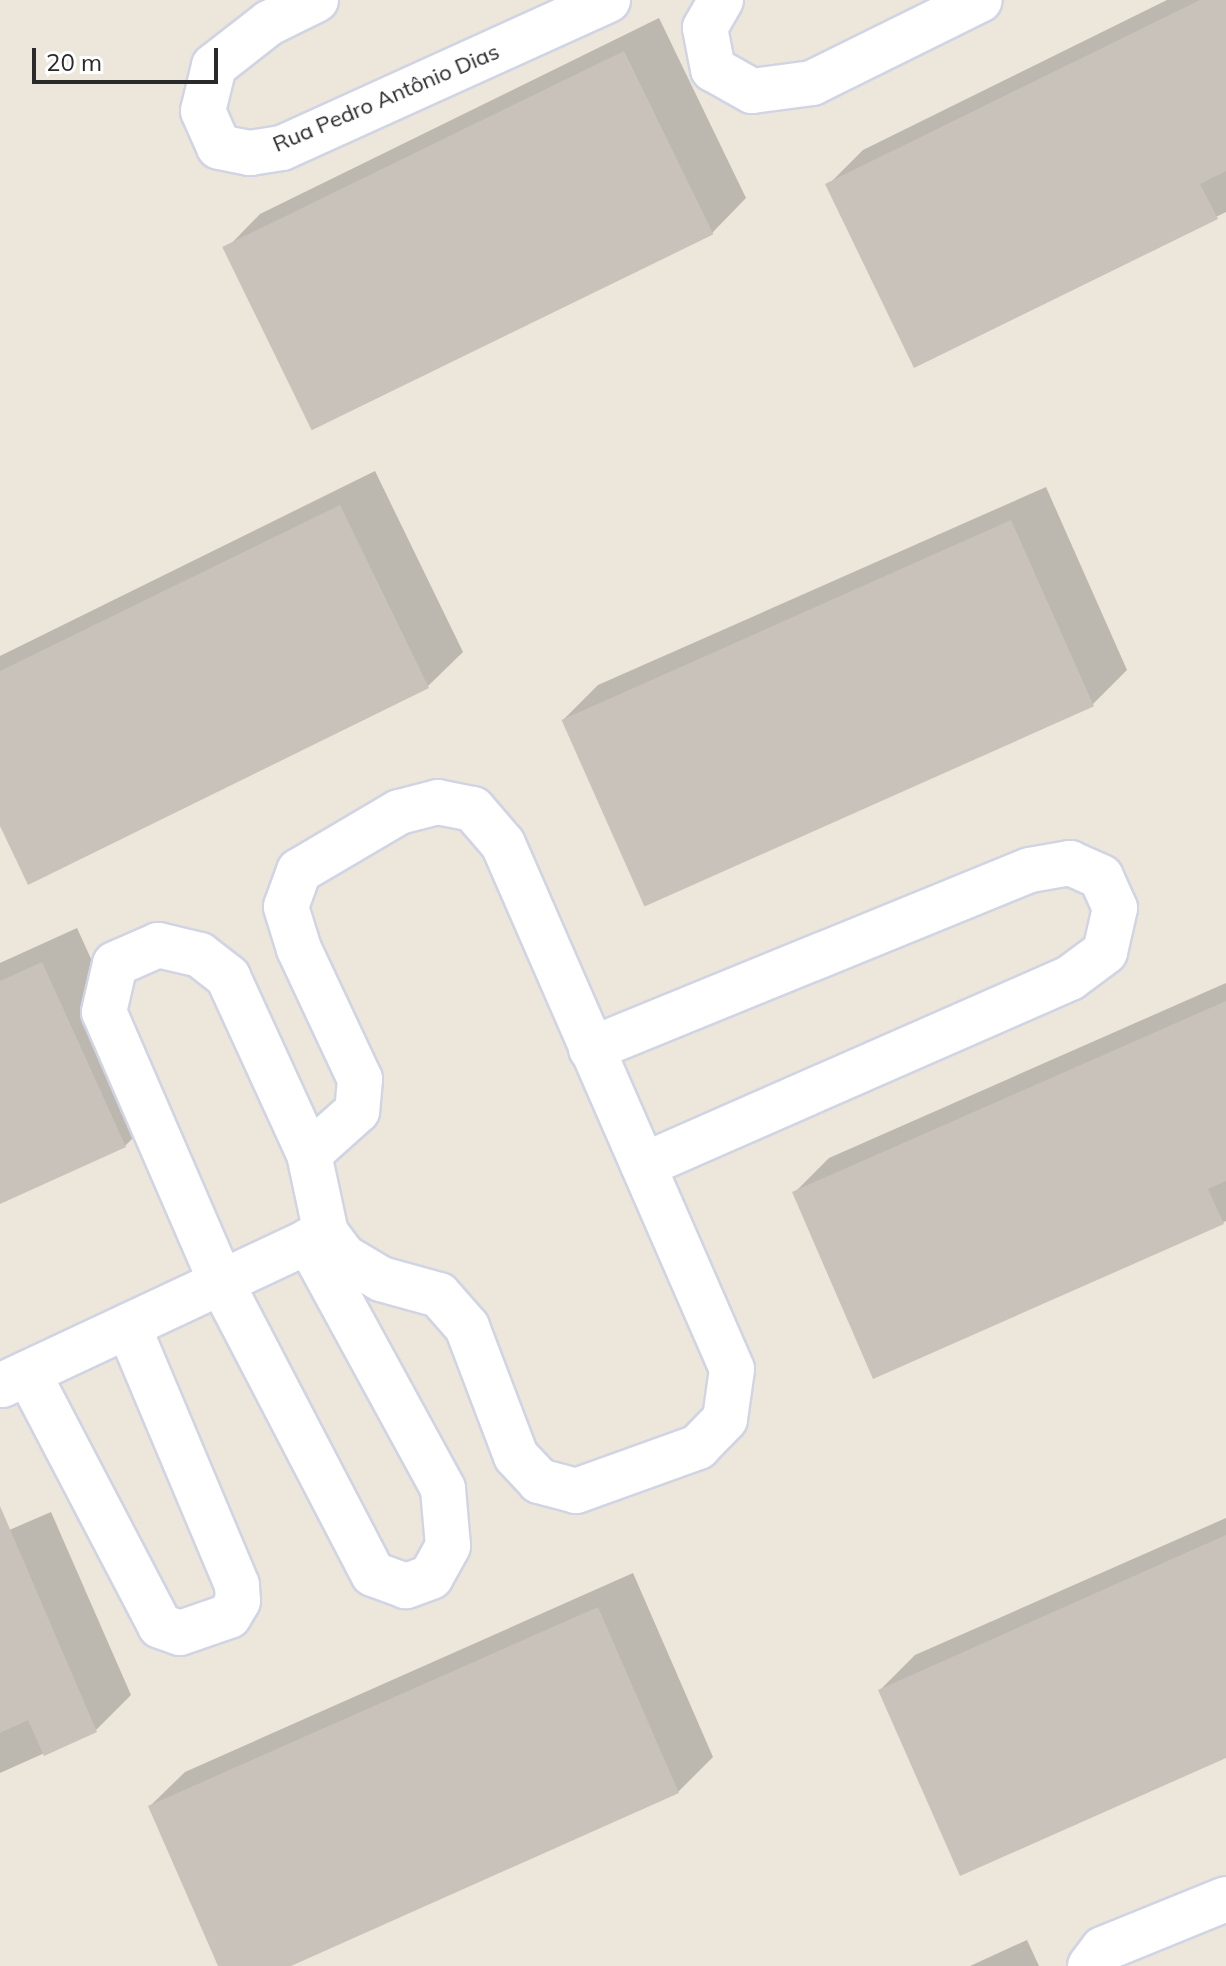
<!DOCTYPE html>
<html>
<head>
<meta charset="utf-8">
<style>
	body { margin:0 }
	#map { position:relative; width:1226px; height:1966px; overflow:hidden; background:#ece6db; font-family:Mulish,sans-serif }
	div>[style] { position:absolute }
	.shadow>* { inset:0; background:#0003 }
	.building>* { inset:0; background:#c8c2bb; transform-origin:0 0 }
	.roads { filter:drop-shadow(2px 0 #d1d4e3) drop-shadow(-2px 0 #d1d4e3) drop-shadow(0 2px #d1d4e3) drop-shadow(0 -2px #d1d4e3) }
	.minor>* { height:44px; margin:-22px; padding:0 22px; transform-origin:22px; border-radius:22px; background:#fff }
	span { translate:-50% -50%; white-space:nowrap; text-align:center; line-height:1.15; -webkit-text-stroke:7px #fff; paint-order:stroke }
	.street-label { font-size:22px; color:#2a2a2a }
	.scale { position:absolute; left:32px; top:48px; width:186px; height:36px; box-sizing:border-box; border:4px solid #2a2a2a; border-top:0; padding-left:10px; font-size:24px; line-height:28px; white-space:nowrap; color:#2a2a2a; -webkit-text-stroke:6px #fff; paint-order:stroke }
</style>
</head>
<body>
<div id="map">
	<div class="shadow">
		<i style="clip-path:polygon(1167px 0,1226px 0,1226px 212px,915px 365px,828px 185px,863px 150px)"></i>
		<i style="clip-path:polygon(659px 18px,746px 198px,712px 233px,226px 249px,260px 214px)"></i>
		<i style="clip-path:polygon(375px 471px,463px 652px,428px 686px,0 822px,0 656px)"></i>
		<i style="clip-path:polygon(1046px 487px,1127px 670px,1092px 705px,563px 720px,598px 685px)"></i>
		<i style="clip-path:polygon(77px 928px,160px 1111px,125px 1146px,0 1203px,0 963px)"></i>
		<i style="clip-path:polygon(1226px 983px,1226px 1221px,874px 1376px,794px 1193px,829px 1158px)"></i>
		<i style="clip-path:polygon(51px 1512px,131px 1695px,96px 1730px,0 1773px,0 1534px)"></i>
		<i style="clip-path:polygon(1226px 1518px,1226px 1756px,880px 1690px,915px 1655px)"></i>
		<i style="clip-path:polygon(633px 1573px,713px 1757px,678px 1792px,284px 1966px,220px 1966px,150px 1806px,185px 1772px)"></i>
		<i style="clip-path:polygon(1027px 1940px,1039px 1966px,970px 1966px)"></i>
	</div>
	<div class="building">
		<i style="clip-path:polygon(1200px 0,1226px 0,1226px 171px,1200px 184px,1218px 219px,914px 368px,825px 184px)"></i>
		<i style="left:624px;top:51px;width:204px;height:447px;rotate:64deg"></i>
		<i style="clip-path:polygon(340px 505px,429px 688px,28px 885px,0 826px,0 671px)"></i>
		<i style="left:1011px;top:520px;width:204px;height:492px;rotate:66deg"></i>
		<i style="clip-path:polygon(42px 962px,126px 1147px,0 1204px,0 981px)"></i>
		<i style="clip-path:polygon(1226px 1001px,1226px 1181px,1208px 1189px,1224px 1224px,873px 1379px,792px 1192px)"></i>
		<i style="clip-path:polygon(0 1506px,97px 1732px,44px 1756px,28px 1720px,0 1733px)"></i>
		<i style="clip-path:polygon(1226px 1535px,1226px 1758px,960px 1876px,878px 1690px)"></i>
		<i style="clip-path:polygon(598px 1607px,679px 1793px,291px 1966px,218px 1966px,148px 1806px)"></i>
	</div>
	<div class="roads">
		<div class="minor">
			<i style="left:316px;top:0;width:52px;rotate:153.9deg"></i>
			<i style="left:269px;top:23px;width:70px;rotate:142deg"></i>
			<i style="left:214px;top:66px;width:46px;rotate:103.7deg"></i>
			<i style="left:203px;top:111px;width:39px;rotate:66deg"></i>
			<i style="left:219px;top:147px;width:32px;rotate:11deg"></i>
			<i style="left:250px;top:153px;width:32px;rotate:-9deg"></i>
			<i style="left:282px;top:148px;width:358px;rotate:-24.4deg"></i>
			<i style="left:721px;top:0;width:32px;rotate:120deg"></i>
			<i style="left:705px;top:28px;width:42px;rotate:79deg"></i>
			<i style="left:713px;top:69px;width:45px;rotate:29.4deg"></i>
			<i style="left:752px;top:91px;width:61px;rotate:-7.6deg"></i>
			<i style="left:812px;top:83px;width:187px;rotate:-26.3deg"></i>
			<i style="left:591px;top:1049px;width:474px;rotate:-22.2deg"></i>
			<i style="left:1030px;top:870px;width:41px;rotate:-9.9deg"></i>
			<i style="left:1070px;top:863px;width:34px;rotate:24deg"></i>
			<i style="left:1101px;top:877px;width:34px;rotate:66deg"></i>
			<i style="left:1115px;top:908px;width:45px;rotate:102.8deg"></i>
			<i style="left:1105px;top:952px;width:44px;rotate:143.4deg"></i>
			<i style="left:1070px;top:978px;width:466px;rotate:156.3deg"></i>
			<i style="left:308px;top:1241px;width:282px;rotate:61.4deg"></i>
			<i style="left:443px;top:1489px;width:57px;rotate:85deg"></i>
			<i style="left:448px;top:1546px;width:35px;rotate:119deg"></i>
			<i style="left:431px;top:1577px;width:27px;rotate:160deg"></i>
			<i style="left:406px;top:1586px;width:35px;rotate:-160deg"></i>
			<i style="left:373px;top:1574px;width:329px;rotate:-117.5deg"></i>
			<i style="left:221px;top:1282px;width:294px;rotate:-113.4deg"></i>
			<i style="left:104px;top:1012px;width:49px;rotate:-77.1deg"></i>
			<i style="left:115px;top:964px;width:47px;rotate:-23.8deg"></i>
			<i style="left:158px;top:945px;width:43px;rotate:13.4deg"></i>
			<i style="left:200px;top:955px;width:36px;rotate:38deg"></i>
			<i style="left:228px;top:977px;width:195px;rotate:65.4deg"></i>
			<i style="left:309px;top:1154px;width:81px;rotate:77.9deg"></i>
			<i style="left:326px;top:1233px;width:30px;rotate:53deg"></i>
			<i style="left:344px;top:1257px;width:43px;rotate:30.7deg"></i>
			<i style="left:381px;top:1279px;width:60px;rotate:15.4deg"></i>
			<i style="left:439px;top:1295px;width:43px;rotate:48.8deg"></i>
			<i style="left:467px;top:1327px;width:138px;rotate:69.2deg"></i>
			<i style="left:516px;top:1456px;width:34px;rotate:47deg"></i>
			<i style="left:539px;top:1481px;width:38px;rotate:15deg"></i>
			<i style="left:576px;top:1491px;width:130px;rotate:-19.8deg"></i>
			<i style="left:698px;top:1447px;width:39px;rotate:-46deg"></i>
			<i style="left:725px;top:1419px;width:50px;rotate:-82deg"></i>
			<i style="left:732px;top:1369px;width:573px;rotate:-113.57deg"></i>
			<i style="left:503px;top:844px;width:46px;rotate:-130.6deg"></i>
			<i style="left:473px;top:809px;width:36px;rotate:-169deg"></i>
			<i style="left:438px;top:802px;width:40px;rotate:165.6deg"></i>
			<i style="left:399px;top:812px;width:116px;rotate:149.5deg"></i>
			<i style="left:299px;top:871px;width:38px;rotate:110deg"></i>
			<i style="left:286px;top:907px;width:44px;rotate:72.8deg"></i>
			<i style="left:299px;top:949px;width:144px;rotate:64.9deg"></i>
			<i style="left:360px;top:1079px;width:32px;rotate:95deg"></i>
			<i style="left:357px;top:1111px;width:64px;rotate:138.1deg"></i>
			<i style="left:28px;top:1373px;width:285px;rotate:62.4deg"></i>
			<i style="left:160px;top:1626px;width:21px;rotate:19deg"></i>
			<i style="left:180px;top:1633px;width:52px;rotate:-19.1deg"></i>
			<i style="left:229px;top:1616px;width:17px;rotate:-59deg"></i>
			<i style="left:238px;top:1601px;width:16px;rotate:-94deg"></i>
			<i style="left:237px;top:1585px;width:281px;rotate:-112.8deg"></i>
			<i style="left:2px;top:1385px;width:358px;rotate:-25.1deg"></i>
			<i style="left:1090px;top:1966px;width:21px;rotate:-53deg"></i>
			<i style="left:1103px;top:1949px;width:133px;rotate:-22.1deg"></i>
		</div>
	</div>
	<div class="street-label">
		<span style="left:386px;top:98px;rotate:-23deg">Rua Pedro Antônio Dias</span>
	</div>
	<div class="scale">20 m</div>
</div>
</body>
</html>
